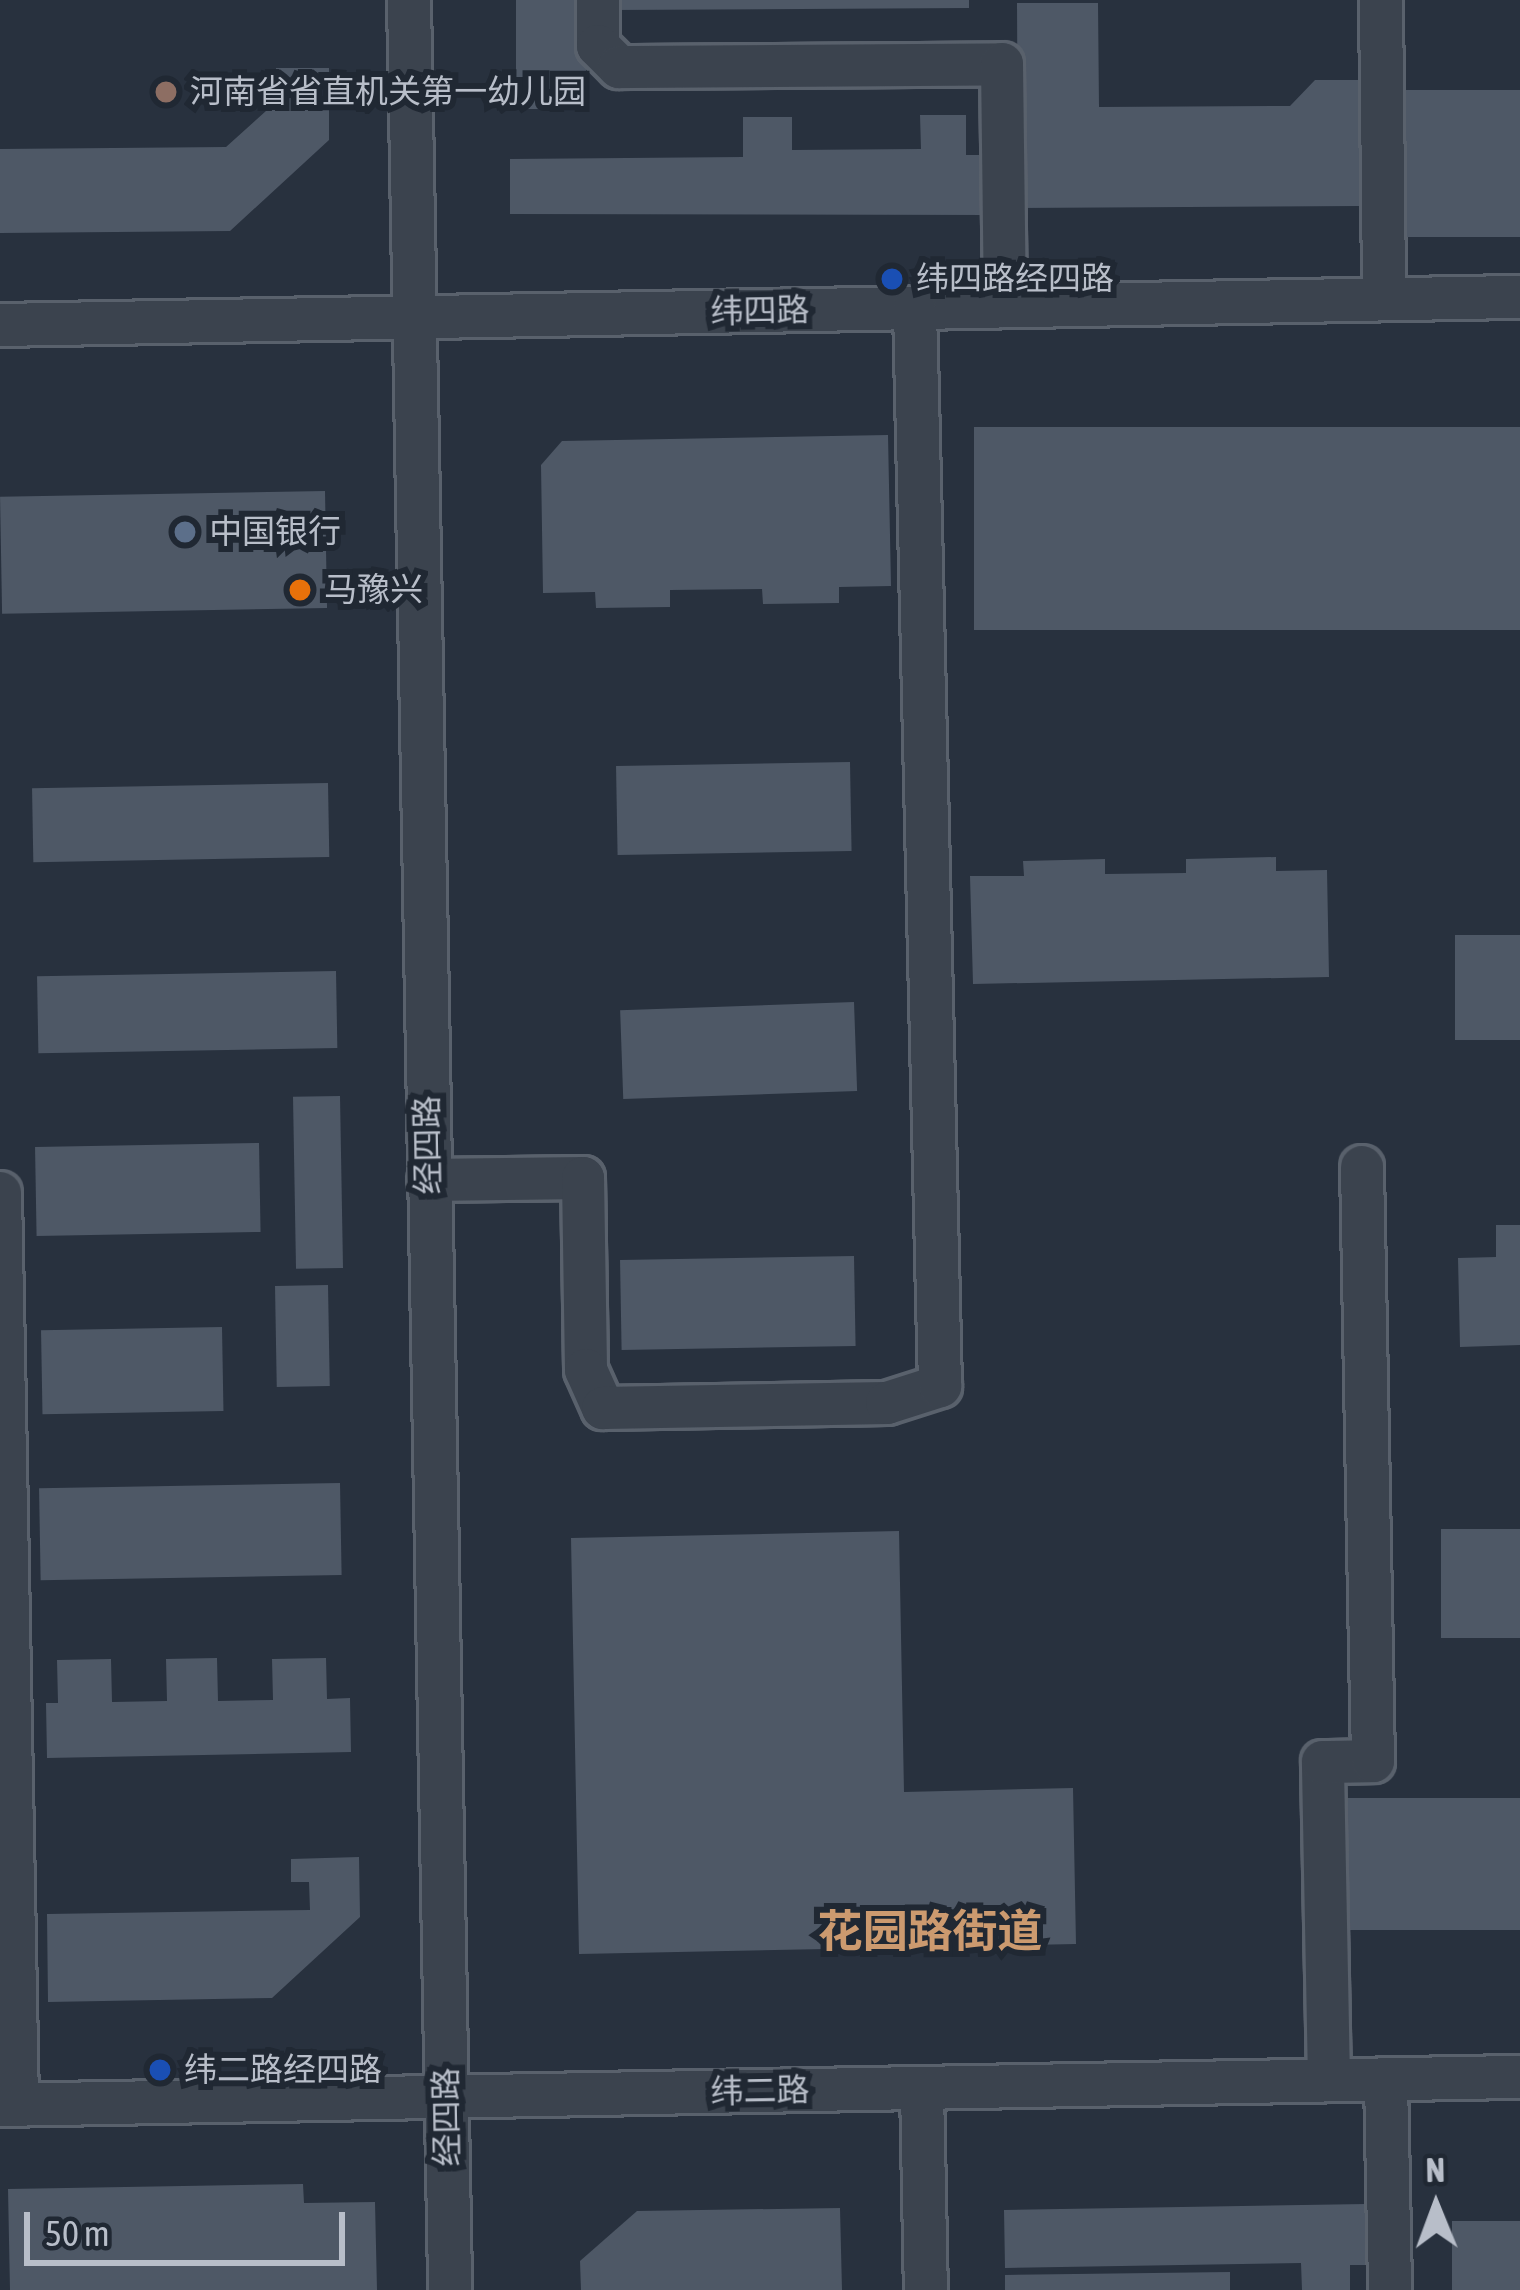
<!DOCTYPE html>
<html>
<head>
<meta charset="utf-8">
<style>
	body { margin:0 }
	#map { position:relative; width:1520px; height:2290px; overflow:hidden; background:#28313e; font-family:"Asap Condensed","Noto Sans SC",sans-serif }
	div>[style] { position:absolute }
	.building>* { inset:0; background:#4e5866; transform-origin:0 0 }
	.roads { filter:drop-shadow(3px 0 #59616c) drop-shadow(-3px 0 #59616c) drop-shadow(0 3px #59616c) drop-shadow(0 -3px #59616c) }
	.minor>* { height:42px; margin:-21px; padding:0 21px; transform-origin:21px; border-radius:21px; background:#3b434e }
	.dots>* { width:33px; height:33px; translate:-50% -50%; box-sizing:border-box; border:6px solid #202833; border-radius:50% }
	span { translate:-50% -50%; white-space:nowrap; text-align:center; line-height:1.15; -webkit-text-stroke:12px #202833; paint-order:stroke }
	.poi-label { font-size:33px; color:#b8bec9 }
	.left { translate:0 -50%; text-align:left }
	.street-label { font-size:33px; color:#b8bec9 }
	.district-label { font-size:45px; color:#cc9a6f; font-weight:700 }
	.north { position:absolute; left:1376px; top:2146px; width:120px; height:120px; -webkit-text-stroke:9px #202833; paint-order:stroke; rotate:359deg; font-size:33px; font-weight:700; line-height:48px; text-align:center; color:#b8bec9 }
	.north::after { content:''; display:block; margin:auto; width:42px; height:54px; background:#b8bec9; clip-path:polygon(50% 0,100% 100%,50% 72%,0 100%) }
	.scale { position:absolute; left:24px; top:2212px; width:321px; height:54px; box-sizing:border-box; border:6px solid #b8bec9; border-top:0; padding-left:15px; font-size:36px; line-height:42px; white-space:nowrap; color:#b8bec9; -webkit-text-stroke:9px #202833; paint-order:stroke }
</style>
</head>
<body>
<div id="map">
	<div class="building">
		<i style="left:516px;top:0;width:70px;height:109px"></i>
		<i style="clip-path:polygon(612px 0,969px 0,969px 8px,612px 10px)"></i>
		<i style="clip-path:polygon(1017px 3px,1098px 3px,1099px 107px,1290px 106px,1315px 80px,1359px 80px,1360px 206px,1018px 208px)"></i>
		<i style="clip-path:polygon(276px 68px,329px 68px,329px 140px,230px 231px,0 233px,0 149px,226px 147px,276px 102px)"></i>
		<i style="left:1520px;top:90px;width:147px;height:119px;rotate:90deg"></i>
		<i style="clip-path:polygon(920px 115px,966px 115px,966px 155px,991px 155px,991px 215px,510px 214px,510px 159px,743px 157px,743px 117px,792px 117px,792px 150px,921px 149px)"></i>
		<i style="left:1520px;top:427px;width:203px;height:546px;rotate:90deg"></i>
		<i style="clip-path:polygon(888px 435px,891px 586px,839px 587px,839px 603px,763px 604px,762px 589px,670px 590px,670px 607px,596px 608px,595px 592px,543px 593px,541px 465px,562px 441px)"></i>
		<i style="left:325px;top:491px;width:117px;height:325px;rotate:89deg"></i>
		<i style="left:850px;top:762px;width:89px;height:234px;rotate:89deg"></i>
		<i style="left:328px;top:783px;width:74px;height:296px;rotate:89deg"></i>
		<i style="clip-path:polygon(1276px 857px,1276px 871px,1327px 870px,1329px 977px,973px 984px,970px 876px,1024px 876px,1023px 861px,1105px 859px,1105px 874px,1186px 873px,1186px 859px)"></i>
		<i style="left:1520px;top:935px;width:105px;height:65px;rotate:90deg"></i>
		<i style="left:336px;top:971px;width:77px;height:299px;rotate:89deg"></i>
		<i style="left:854px;top:1002px;width:89px;height:234px;rotate:88deg"></i>
		<i style="left:340px;top:1096px;width:172px;height:47px;rotate:89deg"></i>
		<i style="left:259px;top:1143px;width:89px;height:224px;rotate:89deg"></i>
		<i style="clip-path:polygon(1496px 1225px,1520px 1225px,1520px 1345px,1460px 1347px,1458px 1258px,1496px 1257px)"></i>
		<i style="left:854px;top:1256px;width:90px;height:234px;rotate:89deg"></i>
		<i style="left:328px;top:1285px;width:101px;height:53px;rotate:89deg"></i>
		<i style="left:222px;top:1327px;width:84px;height:181px;rotate:89deg"></i>
		<i style="left:340px;top:1483px;width:92px;height:301px;rotate:89deg"></i>
		<i style="left:1520px;top:1529px;width:109px;height:79px;rotate:90deg"></i>
		<i style="clip-path:polygon(899px 1531px,904px 1792px,1073px 1788px,1076px 1944px,579px 1954px,571px 1538px)"></i>
		<i style="clip-path:polygon(217px 1658px,218px 1701px,273px 1700px,272px 1659px,326px 1658px,327px 1699px,350px 1698px,351px 1752px,47px 1758px,46px 1703px,58px 1703px,57px 1660px,111px 1659px,112px 1702px,167px 1701px,166px 1659px)"></i>
		<i style="left:1520px;top:1798px;width:132px;height:180px;rotate:90deg"></i>
		<i style="clip-path:polygon(359px 1857px,360px 1917px,272px 1998px,48px 2002px,47px 1914px,310px 1910px,309px 1882px,291px 1882px,291px 1859px)"></i>
		<i style="clip-path:polygon(303px 2184px,304px 2203px,375px 2202px,377px 2290px,10px 2290px,8px 2189px)"></i>
		<i style="clip-path:polygon(1366px 2204px,1368px 2265px,1350px 2265px,1350px 2290px,1302px 2290px,1301px 2263px,1005px 2268px,1004px 2210px)"></i>
		<i style="clip-path:polygon(840px 2208px,842px 2290px,581px 2290px,580px 2261px,637px 2211px)"></i>
		<i style="left:1520px;top:2221px;width:69px;height:68px;rotate:90deg"></i>
		<i style="clip-path:polygon(1230px 2272px,1230px 2290px,1005px 2290px,1005px 2275px)"></i>
	</div>
	<div class="roads">
		<div class="minor">
			<i style="left:409px;top:0;width:2290px;rotate:88.97deg"></i>
			<i style="left:598px;top:0;width:46px;rotate:90deg"></i>
			<i style="left:598px;top:46px;width:30px;rotate:45deg"></i>
			<i style="left:619px;top:67px;width:383px;rotate:-0.4deg"></i>
			<i style="left:1002px;top:64px;width:242px;rotate:89.3deg"></i>
			<i style="left:1381px;top:0;width:299px;rotate:89.4deg"></i>
			<i style="left:0;top:325px;width:1520px;rotate:-1.06deg"></i>
			<i style="left:429px;top:1180px;width:154px;rotate:-0.7deg"></i>
			<i style="left:583px;top:1178px;width:192px;rotate:89.1deg"></i>
			<i style="left:586px;top:1370px;width:42px;rotate:65.9deg"></i>
			<i style="left:603px;top:1408px;width:284px;rotate:-1deg"></i>
			<i style="left:887px;top:1403px;width:56px;rotate:-17.8deg"></i>
			<i style="left:940px;top:1386px;width:1078px;rotate:-91.33deg"></i>
			<i style="left:0;top:1193px;width:912px;rotate:88.93deg"></i>
			<i style="left:1386px;top:2079px;width:211px;rotate:88.9deg"></i>
			<i style="left:1329px;top:2080px;width:318px;rotate:-91.1deg"></i>
			<i style="left:1323px;top:1762px;width:50px;rotate:-1.1deg"></i>
			<i style="left:1373px;top:1761px;width:594px;rotate:-91.06deg"></i>
			<i style="left:922px;top:2088px;width:202px;rotate:88.9deg"></i>
			<i style="left:0;top:2105px;width:1520px;rotate:-1.06deg"></i>
		</div>
	</div>
	<div class="dots">
		<i style="left:166px;top:92px;background:#8d6e63"></i>
		<i style="left:892px;top:279px;background:#1a4fb4"></i>
		<i style="left:185px;top:532px;background:#5c6f8a"></i>
		<i style="left:300px;top:590px;background:#e8710a"></i>
		<i style="left:160px;top:2070px;background:#1a4fb4"></i>
	</div>
	<div class="poi-label">
		<span class="left" style="left:190px;top:92px">河南省省直机关第一幼儿园</span>
		<span class="left" style="left:916px;top:279px">纬四路经四路</span>
		<span class="left" style="left:209px;top:532px">中国银行</span>
		<span class="left" style="left:324px;top:590px">马豫兴</span>
		<span class="left" style="left:184px;top:2070px">纬二路经四路</span>
	</div>
	<div class="street-label">
		<span style="left:760px;top:311px;rotate:-1deg">纬四路</span>
		<span style="left:428px;top:1145px;rotate:-91deg">经四路</span>
		<span style="left:760px;top:2091px;rotate:-1deg">纬二路</span>
		<span style="left:447px;top:2117px;rotate:-91deg">经四路</span>
	</div>
	<div class="district-label">
		<span style="left:930px;top:1932px">花园路街道</span>
	</div>
	<div class="north">N</div>
	<div class="scale">50 m</div>
</div>
</body>
</html>
